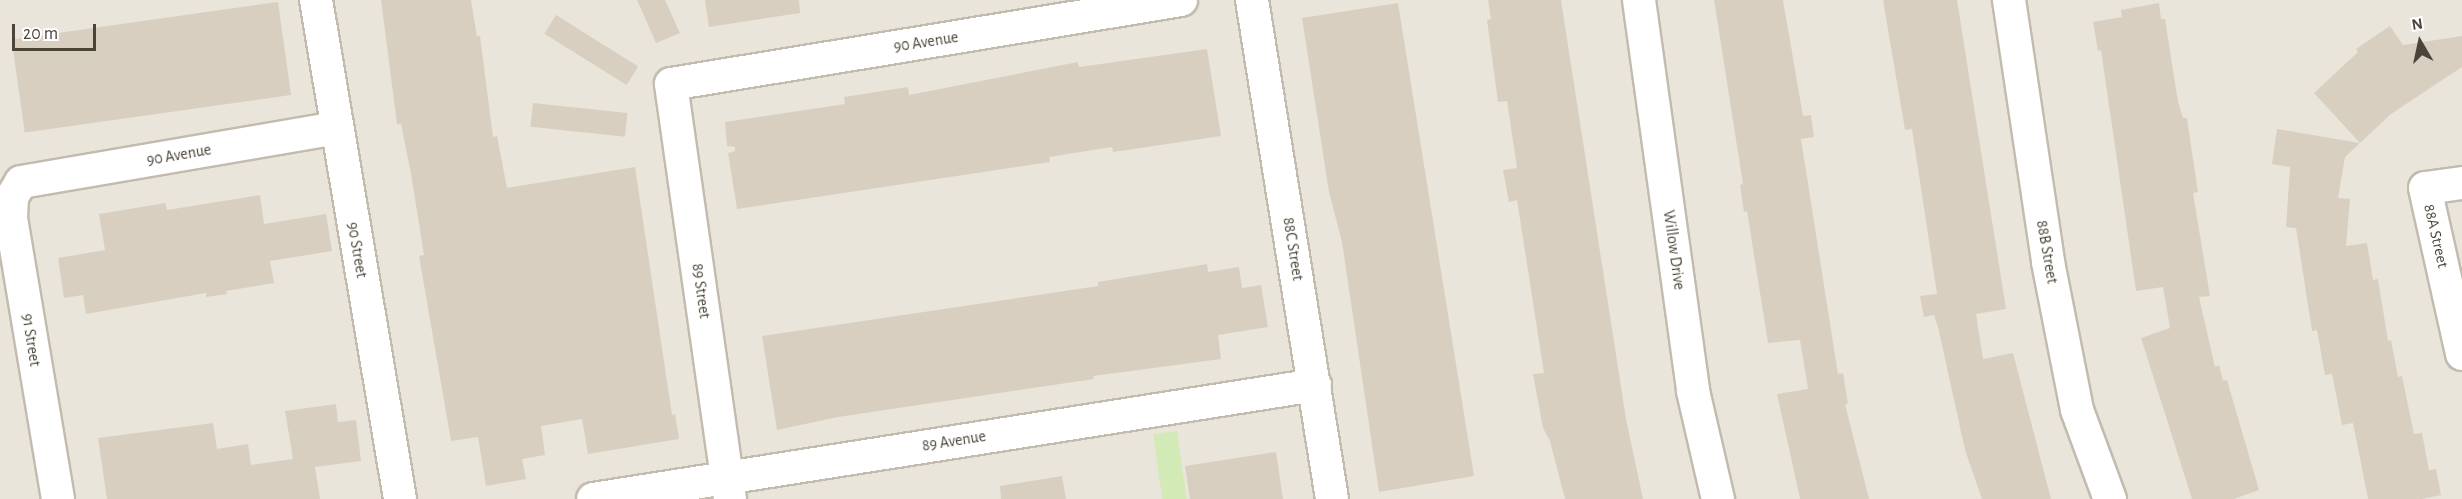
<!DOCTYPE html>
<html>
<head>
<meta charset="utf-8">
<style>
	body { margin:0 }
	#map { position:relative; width:2462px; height:499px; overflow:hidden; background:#f6f3ec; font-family:"Alegreya Sans",sans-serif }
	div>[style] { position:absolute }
	.residential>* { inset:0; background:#eae5da; transform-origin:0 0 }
	.green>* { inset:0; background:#d2eab5; transform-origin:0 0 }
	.building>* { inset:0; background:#d8cfc1; transform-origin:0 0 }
	.roads { filter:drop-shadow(2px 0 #c2bbae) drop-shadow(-2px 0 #c2bbae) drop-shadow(0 2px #c2bbae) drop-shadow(0 -2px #c2bbae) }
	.minor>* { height:32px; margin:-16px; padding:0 16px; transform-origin:16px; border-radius:16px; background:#fff }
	span { translate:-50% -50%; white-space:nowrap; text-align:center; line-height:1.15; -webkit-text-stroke:5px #fff; paint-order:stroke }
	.street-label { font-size:16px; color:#4b4439 }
	.north { position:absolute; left:2390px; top:12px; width:60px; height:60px; -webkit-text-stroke:4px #fff; paint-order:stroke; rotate:351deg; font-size:16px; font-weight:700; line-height:24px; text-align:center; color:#4b4439 }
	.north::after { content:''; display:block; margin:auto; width:21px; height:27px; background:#4b4439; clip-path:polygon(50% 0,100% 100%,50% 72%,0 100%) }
	.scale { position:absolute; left:12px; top:24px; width:84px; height:27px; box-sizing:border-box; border:3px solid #4b4439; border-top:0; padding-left:8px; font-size:18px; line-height:21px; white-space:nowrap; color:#4b4439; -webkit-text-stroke:4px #fff; paint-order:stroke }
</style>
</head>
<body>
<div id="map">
	<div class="residential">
		<i style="left:0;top:0;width:2462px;height:499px"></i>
	</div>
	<div class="green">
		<i style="left:1177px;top:431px;width:69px;height:24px;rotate:82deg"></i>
	</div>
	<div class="building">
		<i style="clip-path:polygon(381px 0,471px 0,477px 36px,480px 36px,493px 137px,497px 136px,507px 188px,635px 167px,672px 415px,675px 414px,679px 439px,588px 454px,582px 419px,541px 426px,545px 455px,522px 459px,526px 479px,486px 486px,478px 437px,451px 441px,419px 256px,424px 255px,411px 174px,401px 124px,397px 124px)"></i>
		<i style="clip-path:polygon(637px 0,665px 0,680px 33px,656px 43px)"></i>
		<i style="clip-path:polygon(705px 0,799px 0,800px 13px,709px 27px)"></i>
		<i style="clip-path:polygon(1488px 0,1561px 0,1626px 419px,1643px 499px,1565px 499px,1550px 441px,1543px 428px,1533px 374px,1544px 373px,1517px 200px,1509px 202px,1503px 170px,1517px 168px,1507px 101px,1498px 102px,1487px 20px,1491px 19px)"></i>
		<i style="clip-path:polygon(1714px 0,1783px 0,1803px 116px,1811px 115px,1814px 137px,1801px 139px,1838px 374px,1843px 373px,1848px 404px,1845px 404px,1869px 499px,1800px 499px,1777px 394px,1808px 389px,1800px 340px,1768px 343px,1747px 211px,1744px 212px,1740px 185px,1743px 184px)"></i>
		<i style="clip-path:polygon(1883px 0,1957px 0,2006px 309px,1976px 314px,1983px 359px,2013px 353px,2051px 499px,1982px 499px,1965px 450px,1938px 327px,1934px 315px,1924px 317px,1920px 296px,1937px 294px,1912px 129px,1905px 130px)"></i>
		<i style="left:278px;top:2px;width:94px;height:269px;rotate:82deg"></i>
		<i style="clip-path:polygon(1398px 3px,1474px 476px,1379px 492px,1342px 242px,1329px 192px,1302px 18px)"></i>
		<i style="clip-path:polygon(2159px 3px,2161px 19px,2165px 19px,2178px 102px,2183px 118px,2187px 118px,2190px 139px,2198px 192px,2193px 193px,2210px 296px,2199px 297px,2215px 367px,2219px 365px,2223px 381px,2227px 380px,2259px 490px,2234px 499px,2192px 499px,2141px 338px,2170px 328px,2163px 287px,2136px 291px,2101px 50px,2098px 51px,2093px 22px,2122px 17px,2121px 10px)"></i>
		<i style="left:556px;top:15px;width:97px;height:22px;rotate:32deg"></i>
		<i style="clip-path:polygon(2390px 26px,2403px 45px,2462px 36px,2462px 67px,2391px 114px,2345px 157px,2338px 198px,2350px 199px,2346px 246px,2367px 243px,2373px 280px,2378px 279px,2388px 341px,2391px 340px,2398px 377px,2402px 376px,2414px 434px,2422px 433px,2429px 470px,2436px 469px,2441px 495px,2422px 499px,2368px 499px,2353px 423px,2342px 425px,2332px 374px,2325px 375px,2317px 330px,2312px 331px,2296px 228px,2286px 227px,2290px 167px,2272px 164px,2277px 129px,2360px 143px,2314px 93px,2358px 52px,2356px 49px)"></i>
		<i style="clip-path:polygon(1207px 49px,1221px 136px,1113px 152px,1112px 147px,1049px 157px,1050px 162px,737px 209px,728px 153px,735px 151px,735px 147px,727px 146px,725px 122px,845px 104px,844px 97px,908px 87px,909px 95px,1078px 62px,1079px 67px)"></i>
		<i style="left:533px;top:103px;width:95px;height:24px;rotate:6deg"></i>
		<i style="clip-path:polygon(260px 195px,264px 224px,326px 214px,332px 251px,270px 261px,274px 283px,226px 291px,227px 294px,206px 297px,206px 293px,86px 314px,83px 295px,64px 298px,58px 258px,105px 250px,99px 214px,165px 203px,167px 210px)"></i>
		<i style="clip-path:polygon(1207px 264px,1208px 272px,1239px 267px,1242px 288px,1261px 285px,1268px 327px,1218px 335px,1221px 359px,1093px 376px,1094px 379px,838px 417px,777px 430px,762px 336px,1098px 286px,1098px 282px)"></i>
		<i style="clip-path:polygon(336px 404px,338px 422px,356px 420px,361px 461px,315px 467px,320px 499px,107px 499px,98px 438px,213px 423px,217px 449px,248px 444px,251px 465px,293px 459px,285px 411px)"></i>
		<i style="clip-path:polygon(1276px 452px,1283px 499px,1190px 499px,1185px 466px)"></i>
		<i style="clip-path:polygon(1062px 476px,1066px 499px,1001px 499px,1000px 486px)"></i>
	</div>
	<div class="roads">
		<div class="minor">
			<i style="left:316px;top:0;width:506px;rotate:80.44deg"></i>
			<i style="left:1252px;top:0;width:505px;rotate:80.89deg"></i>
			<i style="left:1639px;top:0;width:395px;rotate:82.1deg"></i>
			<i style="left:1693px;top:391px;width:111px;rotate:77deg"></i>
			<i style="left:2009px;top:0;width:265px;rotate:81.5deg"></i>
			<i style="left:2048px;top:262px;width:151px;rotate:78.9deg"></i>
			<i style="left:2077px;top:410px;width:95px;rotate:69.7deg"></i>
			<i style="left:2462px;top:183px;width:37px;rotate:172deg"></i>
			<i style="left:2425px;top:188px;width:170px;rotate:77.4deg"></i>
			<i style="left:58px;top:499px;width:286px;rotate:-99.5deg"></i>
			<i style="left:11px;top:217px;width:20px;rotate:-87deg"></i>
			<i style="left:12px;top:197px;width:17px;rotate:-59deg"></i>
			<i style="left:21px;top:182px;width:320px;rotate:-9.7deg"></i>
			<i style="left:593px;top:499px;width:731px;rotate:-8.97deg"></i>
			<i style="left:730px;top:499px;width:419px;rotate:-98.1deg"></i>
			<i style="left:671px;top:84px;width:517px;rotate:-9.35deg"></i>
		</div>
	</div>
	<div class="street-label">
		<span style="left:926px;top:42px;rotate:-9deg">90 Avenue</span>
		<span style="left:179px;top:155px;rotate:-10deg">90 Avenue</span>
		<span style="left:2436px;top:236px;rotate:77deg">88A Street</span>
		<span style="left:1293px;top:249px;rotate:81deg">88C Street</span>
		<span style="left:357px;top:250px;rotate:80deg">90 Street</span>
		<span style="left:1674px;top:250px;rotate:82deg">Willow Drive</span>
		<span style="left:2047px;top:252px;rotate:80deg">88B Street</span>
		<span style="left:701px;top:291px;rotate:82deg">89 Street</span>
		<span style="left:31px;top:340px;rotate:81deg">91 Street</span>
		<span style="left:954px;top:441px;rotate:-9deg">89 Avenue</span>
	</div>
	<div class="north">N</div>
	<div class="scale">20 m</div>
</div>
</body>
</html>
